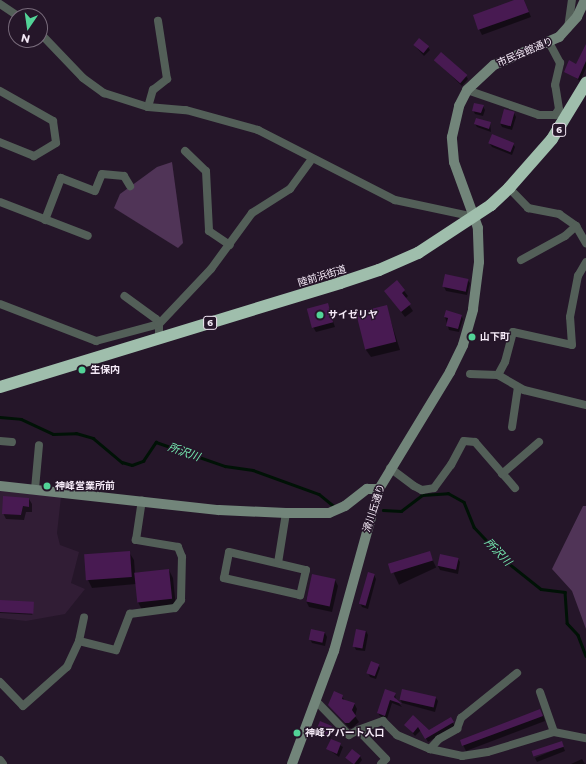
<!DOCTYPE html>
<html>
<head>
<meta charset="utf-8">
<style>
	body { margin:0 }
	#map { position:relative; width:586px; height:764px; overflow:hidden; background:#251629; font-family:Montserrat,"Noto Sans JP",sans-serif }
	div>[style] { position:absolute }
	.built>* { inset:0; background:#311d35 }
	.green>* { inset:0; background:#503457 }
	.shadow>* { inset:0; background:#0007; transform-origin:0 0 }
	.stream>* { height:2.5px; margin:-1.25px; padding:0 1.25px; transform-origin:1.25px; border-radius:1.25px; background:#001206 }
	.building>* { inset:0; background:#481a52; transform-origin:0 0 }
	.street>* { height:8px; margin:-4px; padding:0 4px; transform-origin:4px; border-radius:4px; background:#535f58 }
	.secondary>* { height:10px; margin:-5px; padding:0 5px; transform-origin:5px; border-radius:5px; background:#72857a }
	.highway>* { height:12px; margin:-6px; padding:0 6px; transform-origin:6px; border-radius:6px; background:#9fbeac }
	.dots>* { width:11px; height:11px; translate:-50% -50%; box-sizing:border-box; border:2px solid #251629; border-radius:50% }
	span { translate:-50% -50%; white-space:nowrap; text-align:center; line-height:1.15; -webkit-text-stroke:3px #251629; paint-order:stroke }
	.shield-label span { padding:1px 3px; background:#251629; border:1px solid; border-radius:3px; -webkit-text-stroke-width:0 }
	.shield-label { font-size:9px; color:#f5eaf7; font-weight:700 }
	.street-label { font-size:10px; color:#f5eaf7 }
	.poi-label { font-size:10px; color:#f5eaf7; font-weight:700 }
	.left { translate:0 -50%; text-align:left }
	.water-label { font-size:11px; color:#75ebb1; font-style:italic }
	.north { position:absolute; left:8px; top:8px; width:40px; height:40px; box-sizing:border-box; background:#251629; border:1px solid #786b7b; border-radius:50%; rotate:193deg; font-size:11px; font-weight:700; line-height:16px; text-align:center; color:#f5eaf7 }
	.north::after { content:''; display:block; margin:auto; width:14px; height:18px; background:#52d397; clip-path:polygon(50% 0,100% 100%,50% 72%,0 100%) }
</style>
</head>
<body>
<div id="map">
	<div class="built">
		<i style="clip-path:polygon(0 491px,61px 497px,57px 533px,60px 545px,79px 552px,71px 583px,85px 589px,65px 614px,26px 621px,0 618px)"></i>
	</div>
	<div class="green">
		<i style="clip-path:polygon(172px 162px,183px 243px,178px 248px,114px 208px,120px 194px,157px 167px)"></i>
		<i style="clip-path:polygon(583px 506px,586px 506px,586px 629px,572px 591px,552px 569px)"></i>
	</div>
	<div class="shadow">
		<i style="clip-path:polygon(517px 0,524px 0,531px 17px,482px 35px,479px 29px)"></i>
		<i style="clip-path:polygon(414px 45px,428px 47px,430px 50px,424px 56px)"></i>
		<i style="clip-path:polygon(586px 56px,586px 68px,580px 81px,565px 70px,577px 65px)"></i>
		<i style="clip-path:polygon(435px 60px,466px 76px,468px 79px,462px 86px)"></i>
		<i style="clip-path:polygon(483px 106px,485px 110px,483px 116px,475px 114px,473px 110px)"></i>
		<i style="clip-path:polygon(514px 113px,516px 117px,512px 130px,502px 127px,500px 123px)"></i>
		<i style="clip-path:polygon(490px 123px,491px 132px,477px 127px,475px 124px)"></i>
		<i style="clip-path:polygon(490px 144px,513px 144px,515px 147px,512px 155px,492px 147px)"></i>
		<i style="clip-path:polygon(467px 280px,470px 283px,467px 295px,446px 291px,444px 287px)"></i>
		<i style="clip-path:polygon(397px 282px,408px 296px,405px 299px,413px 311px,405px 317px,385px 291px)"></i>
		<i style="clip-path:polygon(327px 304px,335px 327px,316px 332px,313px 327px)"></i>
		<i style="clip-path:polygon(386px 306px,400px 350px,371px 357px,366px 350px)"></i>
		<i style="clip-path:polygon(461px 315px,463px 319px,459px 332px,449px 330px,445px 317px)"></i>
		<i style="clip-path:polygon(29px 499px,32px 504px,32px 512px,26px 512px,24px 520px,6px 519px,3px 513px)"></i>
		<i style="clip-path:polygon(129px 552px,134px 560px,135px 573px,169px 570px,173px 578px,176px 607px,142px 610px,138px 602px,136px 584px,92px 588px,88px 580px)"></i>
		<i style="left:429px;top:552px;width:17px;height:41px;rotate:65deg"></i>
		<i style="clip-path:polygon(458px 559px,460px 562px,458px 574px,440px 570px,438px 566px)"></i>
		<i style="clip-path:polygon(313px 575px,335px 580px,338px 586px,332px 612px,309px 607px,306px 601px)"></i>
		<i style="clip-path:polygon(374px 575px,376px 579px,368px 609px,362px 607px,360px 603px)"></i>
		<i style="left:0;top:601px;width:33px;height:12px;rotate:3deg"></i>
		<i style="clip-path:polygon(366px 631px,368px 635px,365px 651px,356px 650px,354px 646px)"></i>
		<i style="clip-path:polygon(325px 633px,327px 637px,325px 646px,312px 643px,310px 639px)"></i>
		<i style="clip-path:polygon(378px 665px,380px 668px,376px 679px,370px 677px,368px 673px)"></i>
		<i style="clip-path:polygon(395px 694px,396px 700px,402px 707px,392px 703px,387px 719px,380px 716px,378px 713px)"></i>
		<i style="clip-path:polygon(342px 696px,345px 701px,354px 703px,357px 709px,355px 716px,359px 722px,352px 728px,349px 728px,329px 705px)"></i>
		<i style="clip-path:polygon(436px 698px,438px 701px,435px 712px,402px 703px,400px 699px)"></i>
		<i style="clip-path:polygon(543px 715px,545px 721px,466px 751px,461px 741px)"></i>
		<i style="clip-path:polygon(413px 717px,429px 731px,450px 719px,455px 726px,428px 742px,421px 730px,415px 736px,406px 725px)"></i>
		<i style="clip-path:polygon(331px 727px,333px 731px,330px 739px,317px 730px)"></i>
		<i style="clip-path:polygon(331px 740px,343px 747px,339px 757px,328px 749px)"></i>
		<i style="clip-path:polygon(563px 746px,565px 751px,537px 762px,535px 758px)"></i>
		<i style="clip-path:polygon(360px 756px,362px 760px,359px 764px,353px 764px,347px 757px)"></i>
		<i style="clip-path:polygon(582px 759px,585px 764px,571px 764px)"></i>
	</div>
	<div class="stream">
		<i style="left:0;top:417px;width:21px;rotate:5deg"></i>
		<i style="left:21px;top:419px;width:35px;rotate:25deg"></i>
		<i style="left:53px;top:434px;width:23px;rotate:-2deg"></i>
		<i style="left:76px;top:433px;width:18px;rotate:16deg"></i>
		<i style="left:93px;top:438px;width:38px;rotate:40deg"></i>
		<i style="left:122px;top:462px;width:10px;rotate:17deg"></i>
		<i style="left:132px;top:465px;width:12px;rotate:-20deg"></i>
		<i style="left:143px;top:461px;width:23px;rotate:-56deg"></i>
		<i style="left:156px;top:442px;width:73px;rotate:19.2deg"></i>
		<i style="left:225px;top:466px;width:28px;rotate:8deg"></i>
		<i style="left:253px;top:470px;width:70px;rotate:20deg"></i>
		<i style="left:319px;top:494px;width:19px;rotate:39deg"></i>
		<i style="left:383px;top:510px;width:18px;rotate:3deg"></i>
		<i style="left:401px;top:511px;width:26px;rotate:-37deg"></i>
		<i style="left:422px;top:495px;width:26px;rotate:-4deg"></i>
		<i style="left:448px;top:493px;width:18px;rotate:29deg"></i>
		<i style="left:464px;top:502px;width:27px;rotate:68deg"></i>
		<i style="left:474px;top:527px;width:48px;rotate:46.7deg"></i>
		<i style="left:507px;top:562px;width:43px;rotate:38.5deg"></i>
		<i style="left:541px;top:589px;width:24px;rotate:7deg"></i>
		<i style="left:565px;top:592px;width:31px;rotate:86deg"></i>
		<i style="left:567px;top:623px;width:16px;rotate:47deg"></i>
		<i style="left:578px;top:635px;width:22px;rotate:69deg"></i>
	</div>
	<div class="building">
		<i style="clip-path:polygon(514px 0,524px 0,529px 12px,478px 30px,473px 15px)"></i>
		<i style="left:419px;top:38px;width:13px;height:9px;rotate:39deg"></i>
		<i style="clip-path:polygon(586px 44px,586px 61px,578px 79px,564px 72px,569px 60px,576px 64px)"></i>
		<i style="left:441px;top:52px;width:35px;height:11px;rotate:41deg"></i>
		<i style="clip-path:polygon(474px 103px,484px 105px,481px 113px,472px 111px)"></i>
		<i style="left:504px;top:109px;width:11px;height:15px;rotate:15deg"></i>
		<i style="clip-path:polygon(476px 118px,491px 122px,489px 129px,474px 124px)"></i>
		<i style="left:492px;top:134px;width:24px;height:10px;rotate:22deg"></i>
		<i style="left:445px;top:274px;width:24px;height:13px;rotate:12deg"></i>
		<i style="clip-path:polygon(397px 280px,405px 290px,402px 293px,411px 304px,401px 312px,384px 291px)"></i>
		<i style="left:328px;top:303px;width:20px;height:22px;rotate:75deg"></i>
		<i style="left:387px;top:305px;width:38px;height:32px;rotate:76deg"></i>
		<i style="clip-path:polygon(446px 310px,462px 315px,458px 329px,446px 326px,448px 318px,444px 317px)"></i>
		<i style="clip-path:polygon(3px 496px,29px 498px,29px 507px,23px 506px,21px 515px,2px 514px)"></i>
		<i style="left:130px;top:551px;width:26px;height:46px;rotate:86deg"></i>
		<i style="left:430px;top:551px;width:10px;height:44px;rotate:73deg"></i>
		<i style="left:440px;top:554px;width:19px;height:12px;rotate:12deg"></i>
		<i style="left:169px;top:569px;width:30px;height:35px;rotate:84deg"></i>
		<i style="left:368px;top:572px;width:7px;height:33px;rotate:16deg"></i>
		<i style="left:312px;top:574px;width:24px;height:28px;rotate:12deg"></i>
		<i style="left:0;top:600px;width:34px;height:12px;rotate:3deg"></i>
		<i style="left:311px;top:629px;width:14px;height:11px;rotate:12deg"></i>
		<i style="left:356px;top:629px;width:10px;height:18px;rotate:11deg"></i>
		<i style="left:371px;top:661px;width:9px;height:13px;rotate:21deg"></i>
		<i style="clip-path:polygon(385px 689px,396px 693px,394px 697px,402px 704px,390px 700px,385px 716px,377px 713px)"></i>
		<i style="left:402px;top:689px;width:35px;height:11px;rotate:13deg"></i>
		<i style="clip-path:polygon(334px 691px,343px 695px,342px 699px,355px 703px,352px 710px,356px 716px,349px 723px,345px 723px,328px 705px)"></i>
		<i style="clip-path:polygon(540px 709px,543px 716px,462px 746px,460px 740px)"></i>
		<i style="clip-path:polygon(413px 715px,429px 730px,451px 717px,454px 722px,425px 739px,418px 727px,413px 733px,404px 725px)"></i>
		<i style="left:320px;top:721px;width:13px;height:11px;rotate:23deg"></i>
		<i style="clip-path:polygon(331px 739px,341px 743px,337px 754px,326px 749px)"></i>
		<i style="left:562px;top:741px;width:6px;height:32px;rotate:72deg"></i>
		<i style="left:352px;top:749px;width:11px;height:11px;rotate:38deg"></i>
	</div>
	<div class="street">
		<i style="left:0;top:4px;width:22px;rotate:34deg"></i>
		<i style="left:568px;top:28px;width:28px;rotate:-82deg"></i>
		<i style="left:40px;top:33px;width:62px;rotate:46.3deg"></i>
		<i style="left:83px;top:78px;width:26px;rotate:36deg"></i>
		<i style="left:104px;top:93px;width:46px;rotate:17.7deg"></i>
		<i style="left:148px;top:107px;width:38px;rotate:5deg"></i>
		<i style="left:186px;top:110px;width:75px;rotate:15.5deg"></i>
		<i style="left:258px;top:130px;width:154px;rotate:27.1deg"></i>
		<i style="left:395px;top:200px;width:82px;rotate:12deg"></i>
		<i style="left:467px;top:90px;width:76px;rotate:19.1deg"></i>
		<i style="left:539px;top:115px;width:16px"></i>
		<i style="left:555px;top:115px;width:7px;rotate:-56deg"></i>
		<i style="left:559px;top:109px;width:24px;rotate:-99deg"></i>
		<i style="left:555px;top:85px;width:23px;rotate:-77deg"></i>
		<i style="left:560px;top:63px;width:24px;rotate:-118deg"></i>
		<i style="left:0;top:91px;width:61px;rotate:29.5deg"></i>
		<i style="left:53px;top:121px;width:22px;rotate:82deg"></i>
		<i style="left:56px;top:143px;width:26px;rotate:149deg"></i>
		<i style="left:34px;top:156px;width:37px;rotate:-158deg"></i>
		<i style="left:148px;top:107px;width:18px;rotate:-74deg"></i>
		<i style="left:153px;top:90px;width:18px;rotate:-38deg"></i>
		<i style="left:167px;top:79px;width:59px;rotate:-98.8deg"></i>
		<i style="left:185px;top:151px;width:29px;rotate:44deg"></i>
		<i style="left:206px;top:171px;width:60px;rotate:87.1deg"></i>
		<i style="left:209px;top:231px;width:25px;rotate:34deg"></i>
		<i style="left:509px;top:188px;width:28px;rotate:46deg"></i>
		<i style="left:528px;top:208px;width:32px;rotate:11deg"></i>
		<i style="left:559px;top:214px;width:21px;rotate:35deg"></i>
		<i style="left:576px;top:226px;width:20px;rotate:60deg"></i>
		<i style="left:0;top:202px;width:94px;rotate:21.1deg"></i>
		<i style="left:45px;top:220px;width:45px;rotate:-69.1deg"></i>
		<i style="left:61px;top:178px;width:36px;rotate:21deg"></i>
		<i style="left:95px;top:191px;width:18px;rotate:-68deg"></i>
		<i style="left:102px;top:174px;width:22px;rotate:5deg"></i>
		<i style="left:124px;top:176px;width:12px;rotate:59deg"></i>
		<i style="left:521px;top:260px;width:50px;rotate:-28.6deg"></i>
		<i style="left:565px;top:236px;width:15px;rotate:-42deg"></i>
		<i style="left:0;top:304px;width:103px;rotate:21.1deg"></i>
		<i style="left:96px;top:341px;width:65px;rotate:-15.1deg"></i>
		<i style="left:159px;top:324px;width:6px;rotate:-121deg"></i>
		<i style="left:156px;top:319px;width:39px;rotate:-144deg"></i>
		<i style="left:159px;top:338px;width:14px;rotate:-90deg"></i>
		<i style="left:159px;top:324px;width:76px;rotate:-46.6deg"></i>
		<i style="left:211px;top:269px;width:69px;rotate:-53.8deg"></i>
		<i style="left:252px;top:213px;width:45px;rotate:-32.3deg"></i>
		<i style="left:290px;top:189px;width:37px;rotate:-54deg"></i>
		<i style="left:470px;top:374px;width:28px;rotate:2deg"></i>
		<i style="left:498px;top:375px;width:15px;rotate:-62deg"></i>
		<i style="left:505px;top:362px;width:31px;rotate:-75deg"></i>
		<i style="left:513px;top:332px;width:60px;rotate:12.4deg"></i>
		<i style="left:572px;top:345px;width:28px;rotate:-94deg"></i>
		<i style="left:570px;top:317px;width:42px;rotate:-79deg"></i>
		<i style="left:578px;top:276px;width:16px;rotate:-60deg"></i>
		<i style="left:498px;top:375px;width:30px;rotate:30deg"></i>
		<i style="left:524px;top:390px;width:64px;rotate:13.6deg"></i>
		<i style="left:512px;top:427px;width:40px;rotate:-81.5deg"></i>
		<i style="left:0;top:441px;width:12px;rotate:5deg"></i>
		<i style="left:390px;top:468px;width:30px;rotate:37deg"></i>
		<i style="left:414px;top:486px;width:9px;rotate:27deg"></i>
		<i style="left:422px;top:490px;width:12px;rotate:-9deg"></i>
		<i style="left:434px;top:488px;width:29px;rotate:-54deg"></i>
		<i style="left:451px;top:465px;width:27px;rotate:-62deg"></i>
		<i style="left:464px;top:441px;width:11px;rotate:5deg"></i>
		<i style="left:475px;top:442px;width:61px;rotate:49deg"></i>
		<i style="left:502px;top:474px;width:49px;rotate:-40.9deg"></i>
		<i style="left:35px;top:489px;width:44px;rotate:-84.8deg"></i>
		<i style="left:229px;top:552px;width:79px;rotate:13.2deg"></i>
		<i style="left:306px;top:570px;width:26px;rotate:103deg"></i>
		<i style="left:300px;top:595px;width:78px;rotate:-167.4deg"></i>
		<i style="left:224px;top:578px;width:26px;rotate:-79deg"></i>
		<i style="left:278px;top:563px;width:51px;rotate:-80.9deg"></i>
		<i style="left:79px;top:641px;width:24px;rotate:-78deg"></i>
		<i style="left:0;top:682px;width:33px;rotate:46deg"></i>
		<i style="left:23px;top:706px;width:59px;rotate:-41.6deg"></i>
		<i style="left:67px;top:667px;width:29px;rotate:-65deg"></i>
		<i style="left:79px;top:641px;width:38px;rotate:14deg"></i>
		<i style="left:116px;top:650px;width:39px;rotate:-69deg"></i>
		<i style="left:130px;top:614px;width:45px;rotate:-7.6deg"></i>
		<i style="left:175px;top:608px;width:10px;rotate:-53deg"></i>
		<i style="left:181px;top:600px;width:43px;rotate:-88.7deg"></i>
		<i style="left:182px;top:557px;width:11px;rotate:-112deg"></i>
		<i style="left:178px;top:547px;width:43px;rotate:-170.5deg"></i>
		<i style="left:136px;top:540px;width:40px;rotate:-81.5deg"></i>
		<i style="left:540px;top:692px;width:42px;rotate:70.7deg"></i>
		<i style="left:317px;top:702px;width:46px;rotate:45.9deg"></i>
		<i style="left:349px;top:735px;width:10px;rotate:-29deg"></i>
		<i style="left:358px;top:730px;width:40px;rotate:46deg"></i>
		<i style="left:386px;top:759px;width:7px;rotate:135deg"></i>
		<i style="left:358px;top:730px;width:27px;rotate:-20deg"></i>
		<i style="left:383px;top:721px;width:20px;rotate:45deg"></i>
		<i style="left:397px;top:735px;width:36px;rotate:23deg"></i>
		<i style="left:430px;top:749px;width:33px;rotate:12deg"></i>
		<i style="left:462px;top:756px;width:26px;rotate:-9deg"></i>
		<i style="left:488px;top:752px;width:69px;rotate:-16.9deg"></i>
		<i style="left:554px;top:732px;width:33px;rotate:11deg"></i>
		<i style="left:430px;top:749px;width:13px;rotate:-48deg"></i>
		<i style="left:439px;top:739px;width:21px;rotate:-29deg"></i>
		<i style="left:457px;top:729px;width:12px;rotate:-70deg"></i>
		<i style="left:461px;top:718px;width:72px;rotate:-38.8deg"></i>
		<i style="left:0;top:760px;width:5px;rotate:53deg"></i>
	</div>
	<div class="secondary">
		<i style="left:0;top:486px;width:220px;rotate:6.3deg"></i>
		<i style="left:219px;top:510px;width:67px;rotate:2.6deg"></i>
		<i style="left:286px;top:513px;width:43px"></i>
		<i style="left:329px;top:513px;width:17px;rotate:-24deg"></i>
		<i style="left:345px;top:506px;width:28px;rotate:-38deg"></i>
		<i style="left:367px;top:489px;width:12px"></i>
		<i style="left:292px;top:764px;width:121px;rotate:-69.6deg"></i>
		<i style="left:334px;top:651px;width:168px;rotate:-74.5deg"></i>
		<i style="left:379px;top:489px;width:137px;rotate:-58.7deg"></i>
		<i style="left:450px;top:372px;width:30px;rotate:-64deg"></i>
		<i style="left:463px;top:345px;width:37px;rotate:-74deg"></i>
		<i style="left:473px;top:309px;width:47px;rotate:-82.7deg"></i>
		<i style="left:479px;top:262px;width:34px;rotate:-92deg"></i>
		<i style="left:478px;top:228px;width:70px;rotate:-110deg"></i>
		<i style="left:454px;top:162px;width:25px;rotate:-95deg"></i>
		<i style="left:452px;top:137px;width:32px;rotate:-77deg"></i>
		<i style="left:459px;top:106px;width:18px;rotate:-63deg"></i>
		<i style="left:467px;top:90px;width:37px;rotate:-43deg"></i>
		<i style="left:494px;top:65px;width:71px;rotate:-23.3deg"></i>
		<i style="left:559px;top:37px;width:27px;rotate:-48deg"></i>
		<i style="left:577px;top:17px;width:19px;rotate:-65deg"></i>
	</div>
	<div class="highway">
		<i style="left:0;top:387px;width:356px;rotate:-17deg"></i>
		<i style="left:340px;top:283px;width:41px;rotate:-18.4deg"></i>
		<i style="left:379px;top:270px;width:43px;rotate:-23.6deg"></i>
		<i style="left:418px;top:253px;width:87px;rotate:-33.3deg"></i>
		<i style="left:491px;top:205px;width:25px;rotate:-43deg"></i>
		<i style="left:509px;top:188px;width:65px;rotate:-48.7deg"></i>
		<i style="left:552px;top:139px;width:66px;rotate:-58.7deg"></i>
	</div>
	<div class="dots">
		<i style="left:320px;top:315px;background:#52d397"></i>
		<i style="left:472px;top:337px;background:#52d397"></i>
		<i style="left:82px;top:370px;background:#52d397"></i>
		<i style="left:47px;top:486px;background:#52d397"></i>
		<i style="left:297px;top:733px;background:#52d397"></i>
	</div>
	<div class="shield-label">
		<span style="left:559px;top:130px">6</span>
		<span style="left:210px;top:323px">6</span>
	</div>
	<div class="street-label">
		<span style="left:525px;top:52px;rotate:-23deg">市民会館通り</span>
		<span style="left:322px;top:276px;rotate:-17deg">陸前浜街道</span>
		<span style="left:374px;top:508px;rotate:-72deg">滑川丘通り</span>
	</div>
	<div class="poi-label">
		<span class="left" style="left:328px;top:315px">サイゼリヤ</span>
		<span class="left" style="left:480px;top:337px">山下町</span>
		<span class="left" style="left:90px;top:370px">生保内</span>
		<span class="left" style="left:55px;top:486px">神峰営業所前</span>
		<span class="left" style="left:305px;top:733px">神峰アパート入口</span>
	</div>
	<div class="water-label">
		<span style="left:184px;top:452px;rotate:19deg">所沢川</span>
		<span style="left:498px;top:552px;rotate:46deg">所沢川</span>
	</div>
	<div class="north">N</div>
</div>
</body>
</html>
